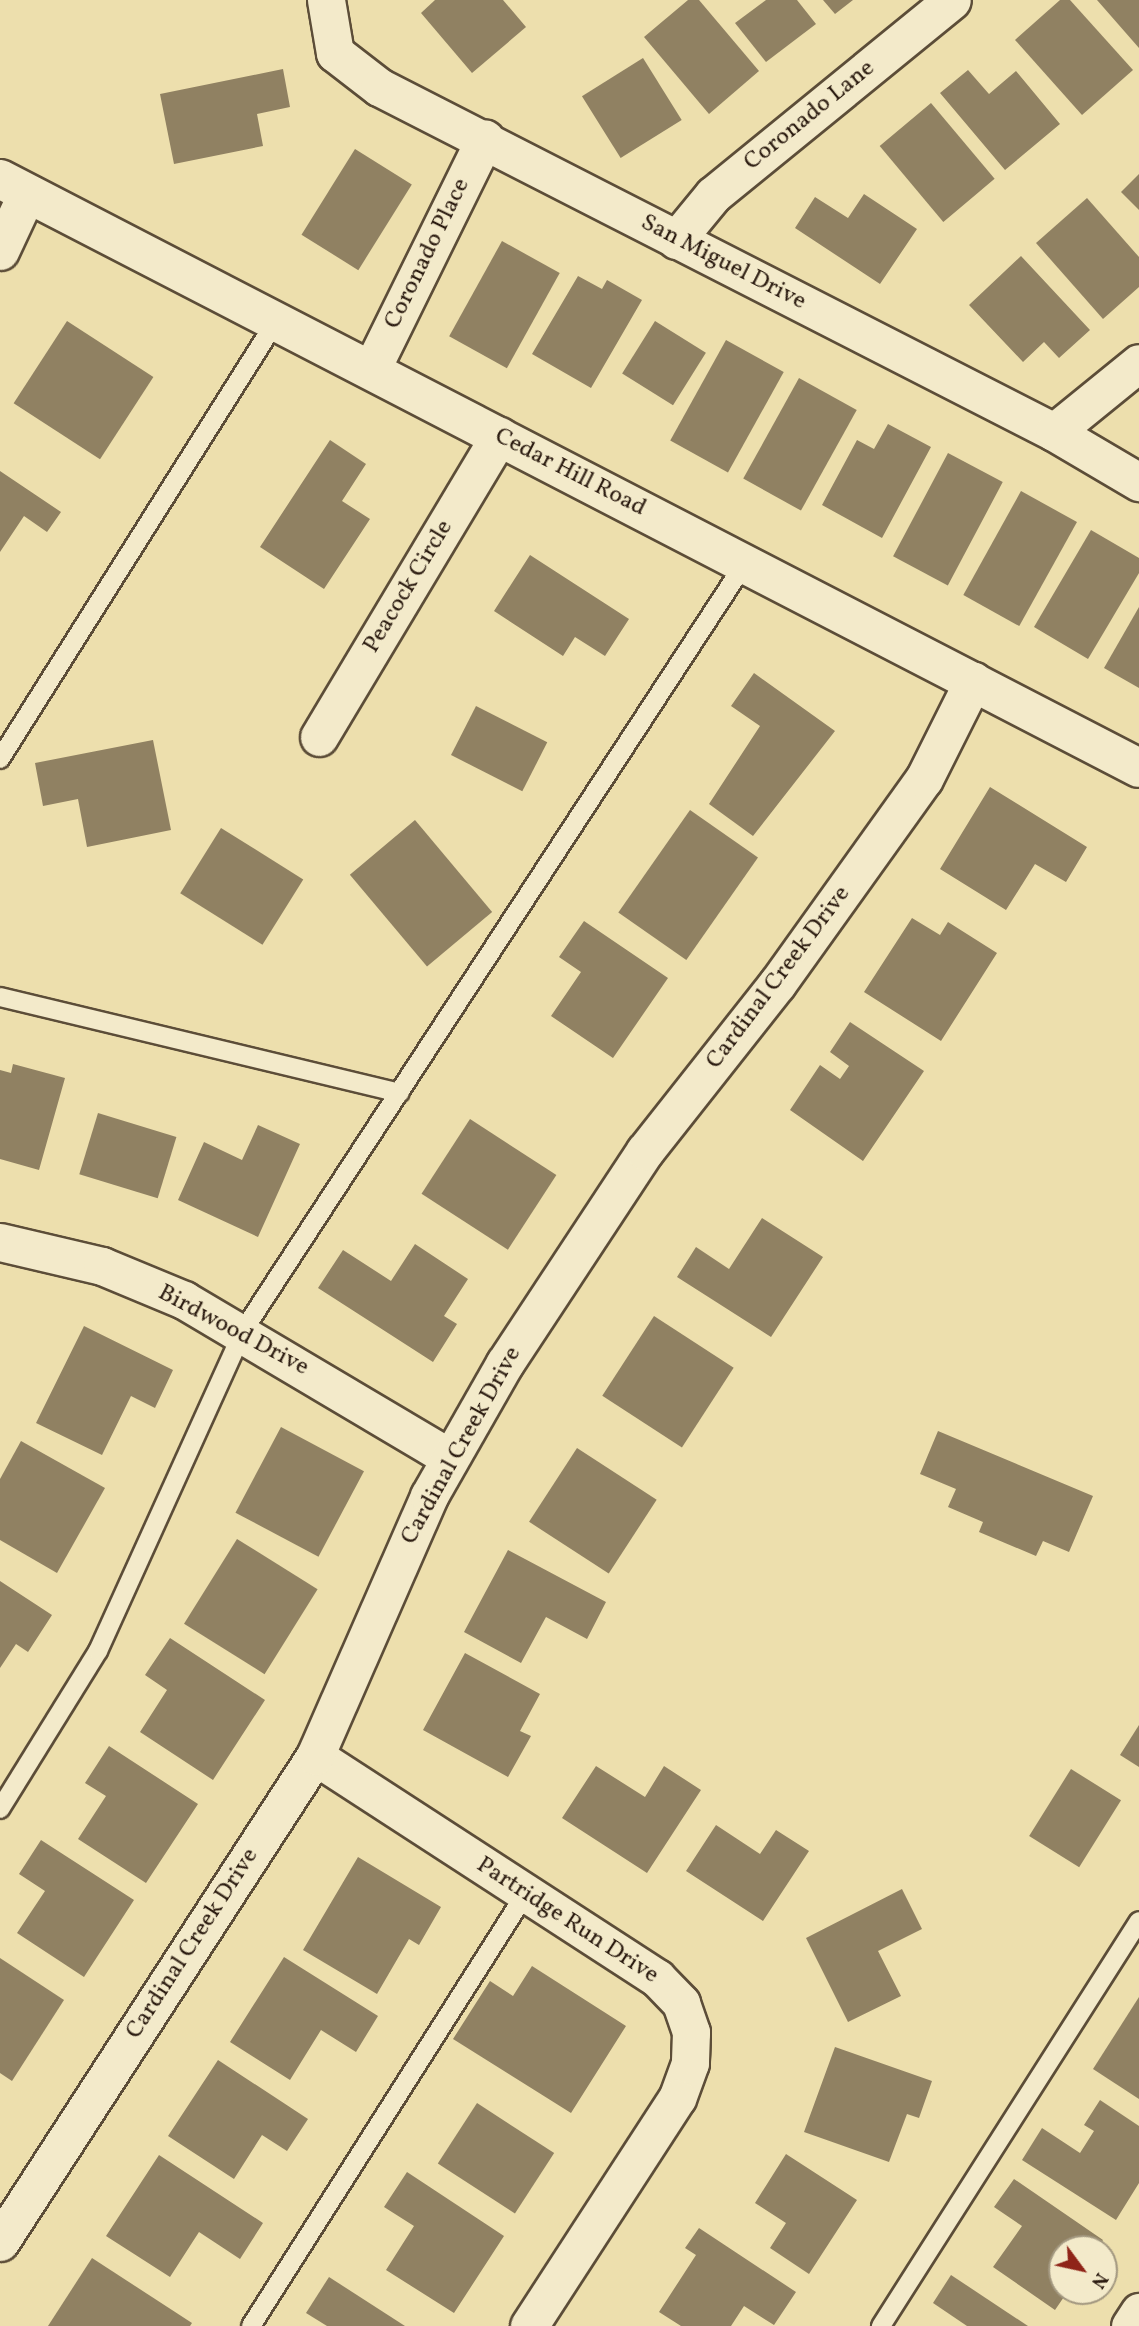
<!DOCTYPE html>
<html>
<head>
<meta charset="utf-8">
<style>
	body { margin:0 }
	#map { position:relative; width:1139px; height:2326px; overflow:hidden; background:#eddfad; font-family:Vollkorn,serif }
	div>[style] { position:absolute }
	.building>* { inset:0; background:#908162; transform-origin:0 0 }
	.roads { filter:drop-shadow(2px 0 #5c4d38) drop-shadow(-2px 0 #5c4d38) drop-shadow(0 2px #5c4d38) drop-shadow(0 -2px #5c4d38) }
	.lane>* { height:18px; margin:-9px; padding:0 9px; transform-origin:9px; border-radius:9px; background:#f3eaca }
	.street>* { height:37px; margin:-18.5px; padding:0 18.5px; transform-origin:18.5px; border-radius:18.5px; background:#f3eaca }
	.secondary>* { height:38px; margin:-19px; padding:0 19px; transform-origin:19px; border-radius:19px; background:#f3eaca }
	span { translate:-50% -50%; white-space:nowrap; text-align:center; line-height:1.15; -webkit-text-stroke:5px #f3eaca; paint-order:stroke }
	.street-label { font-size:24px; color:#2c1c11 }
	.north { position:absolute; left:1048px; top:2235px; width:70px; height:70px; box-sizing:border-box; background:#f3eaca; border:2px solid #a39880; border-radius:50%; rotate:123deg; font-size:19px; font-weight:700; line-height:28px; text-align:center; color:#2c1c11 }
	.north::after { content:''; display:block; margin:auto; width:24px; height:32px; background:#8f2418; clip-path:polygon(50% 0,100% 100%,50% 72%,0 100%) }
</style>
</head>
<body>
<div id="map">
	<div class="building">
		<i style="clip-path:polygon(435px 0,503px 0,526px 27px,472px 73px,421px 13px)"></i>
		<i style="clip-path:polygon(688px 0,699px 0,759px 71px,709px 114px,644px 37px)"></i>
		<i style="clip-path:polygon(766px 0,797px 0,816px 24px,766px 62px,735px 23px)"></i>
		<i style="clip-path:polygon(823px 0,853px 0,835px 14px)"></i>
		<i style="clip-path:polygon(1060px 0,1070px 0,1133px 70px,1082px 115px,1015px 40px)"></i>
		<i style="clip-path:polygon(1097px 0,1139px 0,1139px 48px)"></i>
		<i style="left:643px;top:58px;width:73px;height:72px;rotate:58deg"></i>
		<i style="clip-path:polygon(283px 69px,290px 107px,257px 114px,263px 146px,174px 164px,160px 94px)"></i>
		<i style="clip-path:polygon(968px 70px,989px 94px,1016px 71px,1060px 124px,1005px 170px,940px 93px)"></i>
		<i style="left:931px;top:103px;width:99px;height:67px;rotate:50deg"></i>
		<i style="left:355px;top:149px;width:67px;height:101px;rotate:32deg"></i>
		<i style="clip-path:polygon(1139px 174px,1139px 210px,1121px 192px)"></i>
		<i style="clip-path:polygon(864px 194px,917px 229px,880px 284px,795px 228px,815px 197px,848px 218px)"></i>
		<i style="clip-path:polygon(1087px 198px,1139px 257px,1139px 287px,1103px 319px,1036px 243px)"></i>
		<i style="left:502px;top:241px;width:66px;height:109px;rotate:29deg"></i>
		<i style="clip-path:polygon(1021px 256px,1090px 330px,1059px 358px,1044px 342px,1023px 362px,969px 305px)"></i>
		<i style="clip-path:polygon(578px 276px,602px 289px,607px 280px,642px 300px,591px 388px,532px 354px)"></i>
		<i style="left:67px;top:321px;width:103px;height:98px;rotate:33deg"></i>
		<i style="left:655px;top:321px;width:60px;height:62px;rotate:32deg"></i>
		<i style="left:726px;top:340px;width:66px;height:115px;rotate:29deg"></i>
		<i style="left:799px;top:378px;width:66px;height:115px;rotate:29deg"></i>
		<i style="clip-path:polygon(888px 424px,931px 447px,882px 538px,822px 505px,857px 440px,874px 449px)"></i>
		<i style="clip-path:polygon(330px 440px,366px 464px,342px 501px,370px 519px,324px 589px,260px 547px)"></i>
		<i style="left:948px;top:453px;width:62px;height:117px;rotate:28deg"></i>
		<i style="clip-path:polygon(0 471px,61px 512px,47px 532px,24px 516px,0 552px)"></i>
		<i style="left:1021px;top:491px;width:64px;height:119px;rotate:29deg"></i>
		<i style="clip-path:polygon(1091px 530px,1139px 558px,1139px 573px,1088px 659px,1034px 627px)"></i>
		<i style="clip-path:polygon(530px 555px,629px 619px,605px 656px,575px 637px,563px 656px,494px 611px)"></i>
		<i style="clip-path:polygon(1139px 607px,1139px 688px,1104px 668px)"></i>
		<i style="clip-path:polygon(754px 673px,835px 731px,753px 836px,709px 804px,760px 726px,731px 706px)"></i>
		<i style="left:476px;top:706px;width:80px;height:55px;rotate:27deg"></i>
		<i style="clip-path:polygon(153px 740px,171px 830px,87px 847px,78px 799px,43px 806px,35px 763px)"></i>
		<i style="clip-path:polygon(990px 787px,1087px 847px,1066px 882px,1035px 864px,1006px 910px,940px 869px)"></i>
		<i style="left:690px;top:810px;width:83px;height:125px;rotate:35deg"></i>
		<i style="left:415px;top:820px;width:120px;height:85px;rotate:50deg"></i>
		<i style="left:221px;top:828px;width:97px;height:77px;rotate:32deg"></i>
		<i style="clip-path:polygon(912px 918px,940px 935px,948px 922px,997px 953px,941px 1041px,864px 992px)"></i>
		<i style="clip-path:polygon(584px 921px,668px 978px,613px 1058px,551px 1016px,581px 972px,559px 957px)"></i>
		<i style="clip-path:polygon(850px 1022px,924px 1071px,863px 1161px,790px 1110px,820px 1065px,840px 1079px,849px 1066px,830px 1052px)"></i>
		<i style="clip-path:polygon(13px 1064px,65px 1078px,39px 1170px,0 1159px,0 1070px,11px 1073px)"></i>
		<i style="left:98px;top:1113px;width:82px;height:64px;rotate:17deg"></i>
		<i style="left:470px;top:1119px;width:103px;height:89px;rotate:33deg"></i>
		<i style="clip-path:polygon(258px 1125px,300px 1144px,258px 1237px,178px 1200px,204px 1142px,242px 1160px)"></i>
		<i style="clip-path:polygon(762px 1218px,823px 1257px,771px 1337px,677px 1277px,696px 1247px,729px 1269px)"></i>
		<i style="clip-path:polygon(415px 1244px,468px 1279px,444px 1316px,457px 1324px,433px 1362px,318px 1288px,343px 1250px,391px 1281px)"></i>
		<i style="left:654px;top:1316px;width:95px;height:95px;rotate:33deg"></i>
		<i style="clip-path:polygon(84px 1326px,173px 1370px,155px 1408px,131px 1396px,102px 1455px,36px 1423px)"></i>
		<i style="left:281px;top:1427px;width:94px;height:97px;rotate:28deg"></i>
		<i style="clip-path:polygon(938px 1431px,1093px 1496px,1069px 1552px,1043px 1541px,1036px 1556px,979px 1532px,983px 1522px,948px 1507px,956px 1489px,920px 1474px)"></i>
		<i style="clip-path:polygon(21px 1441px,105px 1488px,57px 1573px,0 1540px,0 1479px)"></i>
		<i style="left:577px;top:1448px;width:95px;height:88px;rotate:33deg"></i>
		<i style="left:237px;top:1539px;width:95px;height:100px;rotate:32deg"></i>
		<i style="clip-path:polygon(508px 1550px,606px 1602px,587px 1639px,546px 1617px,521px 1663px,464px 1632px)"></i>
		<i style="clip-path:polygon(0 1581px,52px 1615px,28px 1652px,16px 1644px,0 1668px)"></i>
		<i style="clip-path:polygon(170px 1638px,265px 1700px,213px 1780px,140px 1732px,167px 1690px,145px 1675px)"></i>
		<i style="clip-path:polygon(465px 1653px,540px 1694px,520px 1731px,531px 1736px,508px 1777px,423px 1730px)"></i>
		<i style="clip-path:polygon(1139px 1725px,1139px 1767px,1120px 1755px)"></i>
		<i style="clip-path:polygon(109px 1746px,198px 1804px,146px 1883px,78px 1839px,106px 1796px,85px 1783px)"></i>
		<i style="clip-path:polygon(596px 1766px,645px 1797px,664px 1766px,701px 1790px,647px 1873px,562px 1818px)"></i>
		<i style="left:1071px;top:1769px;width:59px;height:79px;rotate:32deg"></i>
		<i style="clip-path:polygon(716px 1825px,760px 1854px,776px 1830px,809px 1851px,763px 1921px,686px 1871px)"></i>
		<i style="clip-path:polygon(41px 1840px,134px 1900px,84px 1977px,17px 1933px,45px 1891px,19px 1874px)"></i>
		<i style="clip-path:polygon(358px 1857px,441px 1907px,419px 1945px,409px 1939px,377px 1994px,303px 1950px)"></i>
		<i style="clip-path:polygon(902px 1889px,922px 1929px,878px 1951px,901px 1996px,848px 2022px,806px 1938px)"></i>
		<i style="clip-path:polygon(284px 1957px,378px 2016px,356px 2052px,321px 2030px,290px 2080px,230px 2042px)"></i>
		<i style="clip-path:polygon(0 1958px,64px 2000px,12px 2081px,0 2073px)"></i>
		<i style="clip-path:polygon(532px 1966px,626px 2026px,571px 2113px,453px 2039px,490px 1981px,513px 1996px)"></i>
		<i style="clip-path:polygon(1139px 1997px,1139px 2099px,1093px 2069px)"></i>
		<i style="clip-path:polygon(835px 2047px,932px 2081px,919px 2118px,907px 2114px,889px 2162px,804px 2132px)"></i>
		<i style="clip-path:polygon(218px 2060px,308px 2119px,287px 2151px,262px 2135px,234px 2179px,168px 2136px)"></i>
		<i style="clip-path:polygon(1100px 2100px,1139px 2126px,1139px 2183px,1116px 2220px,1022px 2160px,1042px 2128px,1080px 2153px,1094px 2131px,1084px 2125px)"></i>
		<i style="left:477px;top:2103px;width:92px;height:72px;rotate:33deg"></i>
		<i style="clip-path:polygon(786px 2154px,857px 2200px,809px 2274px,770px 2248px,786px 2223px,755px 2203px)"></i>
		<i style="clip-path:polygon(159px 2155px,263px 2223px,240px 2259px,199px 2232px,170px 2277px,106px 2236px)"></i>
		<i style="clip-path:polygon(407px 2172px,504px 2236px,454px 2313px,386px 2270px,414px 2226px,384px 2207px)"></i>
		<i style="clip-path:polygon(1014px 2179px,1103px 2240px,1097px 2249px,1062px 2249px,1062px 2291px,1068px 2291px,1055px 2310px,993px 2267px,1022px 2226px,994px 2207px)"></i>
		<i style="clip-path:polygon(699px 2228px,796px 2292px,774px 2325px,744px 2306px,731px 2326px,681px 2326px,659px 2312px,696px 2255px,685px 2248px)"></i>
		<i style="clip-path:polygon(92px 2258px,192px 2323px,190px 2326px,48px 2326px)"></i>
		<i style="clip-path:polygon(951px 2275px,1028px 2326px,967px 2326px,933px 2303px)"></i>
		<i style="clip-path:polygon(329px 2277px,405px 2326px,327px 2326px,306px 2313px)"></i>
	</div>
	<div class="roads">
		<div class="lane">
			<i style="left:0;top:759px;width:518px;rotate:-57.78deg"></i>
			<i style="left:0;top:997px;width:411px;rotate:13.5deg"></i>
			<i style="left:0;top:1809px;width:186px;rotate:-58.2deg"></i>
			<i style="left:98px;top:1651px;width:351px;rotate:-65.6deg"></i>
			<i style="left:243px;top:1331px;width:918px;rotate:-56.83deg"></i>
			<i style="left:251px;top:2326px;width:513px;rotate:-57.58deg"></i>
			<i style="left:881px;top:2326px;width:480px;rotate:-57.5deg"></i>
		</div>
		<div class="street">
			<i style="left:326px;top:0;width:54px;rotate:80.4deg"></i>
			<i style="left:335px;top:53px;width:56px;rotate:37.7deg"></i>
			<i style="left:379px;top:87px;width:758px;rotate:27.07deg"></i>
			<i style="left:1054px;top:432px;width:99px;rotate:30.5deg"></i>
			<i style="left:676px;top:240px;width:58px;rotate:-50.6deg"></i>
			<i style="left:713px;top:195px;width:308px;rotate:-39.2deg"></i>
			<i style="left:0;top:251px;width:64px;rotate:-65deg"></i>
			<i style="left:371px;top:370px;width:258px;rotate:-63.8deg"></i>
			<i style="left:1054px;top:432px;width:109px;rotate:-39.1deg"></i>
			<i style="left:319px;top:737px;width:351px;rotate:-59.1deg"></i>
			<i style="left:0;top:1242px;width:105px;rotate:13.2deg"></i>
			<i style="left:102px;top:1266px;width:89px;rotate:22.5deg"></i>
			<i style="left:184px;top:1300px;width:309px;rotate:30.7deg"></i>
			<i style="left:315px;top:1756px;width:408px;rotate:33deg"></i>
			<i style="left:657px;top:1978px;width:35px;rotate:46deg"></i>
			<i style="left:681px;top:2003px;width:31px;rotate:71deg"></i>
			<i style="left:691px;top:2032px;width:31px;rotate:92deg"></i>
			<i style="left:690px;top:2063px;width:37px;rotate:110deg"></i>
			<i style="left:677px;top:2098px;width:272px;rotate:123deg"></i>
			<i style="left:0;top:2242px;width:579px;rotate:-57.05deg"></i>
			<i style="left:315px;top:1756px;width:284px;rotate:-66.3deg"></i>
			<i style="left:429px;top:1496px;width:153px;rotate:-60.3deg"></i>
			<i style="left:505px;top:1363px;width:254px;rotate:-56.6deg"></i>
			<i style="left:645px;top:1151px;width:213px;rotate:-51.7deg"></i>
			<i style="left:777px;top:984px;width:252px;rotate:-54.4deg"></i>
			<i style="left:924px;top:779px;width:110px;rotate:-63.4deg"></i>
			<i style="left:1130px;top:2326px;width:17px;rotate:-57deg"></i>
		</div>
		<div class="secondary">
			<i style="left:0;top:179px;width:1282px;rotate:27.34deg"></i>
		</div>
	</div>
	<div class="street-label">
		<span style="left:810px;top:116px;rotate:-39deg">Coronado Lane</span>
		<span style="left:428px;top:254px;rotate:-64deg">Coronado Place</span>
		<span style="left:723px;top:263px;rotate:27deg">San Miguel Drive</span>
		<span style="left:570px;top:473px;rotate:27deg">Cedar Hill Road</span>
		<span style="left:409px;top:587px;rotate:-59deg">Peacock Circle</span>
		<span style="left:779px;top:978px;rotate:-53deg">Cardinal Creek Drive</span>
		<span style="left:233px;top:1331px;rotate:28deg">Birdwood Drive</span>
		<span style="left:462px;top:1446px;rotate:-61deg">Cardinal Creek Drive</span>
		<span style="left:567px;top:1921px;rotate:33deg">Partridge Run Drive</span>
		<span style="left:193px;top:1944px;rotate:-57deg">Cardinal Creek Drive</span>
	</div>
	<div class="north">N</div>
</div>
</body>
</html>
